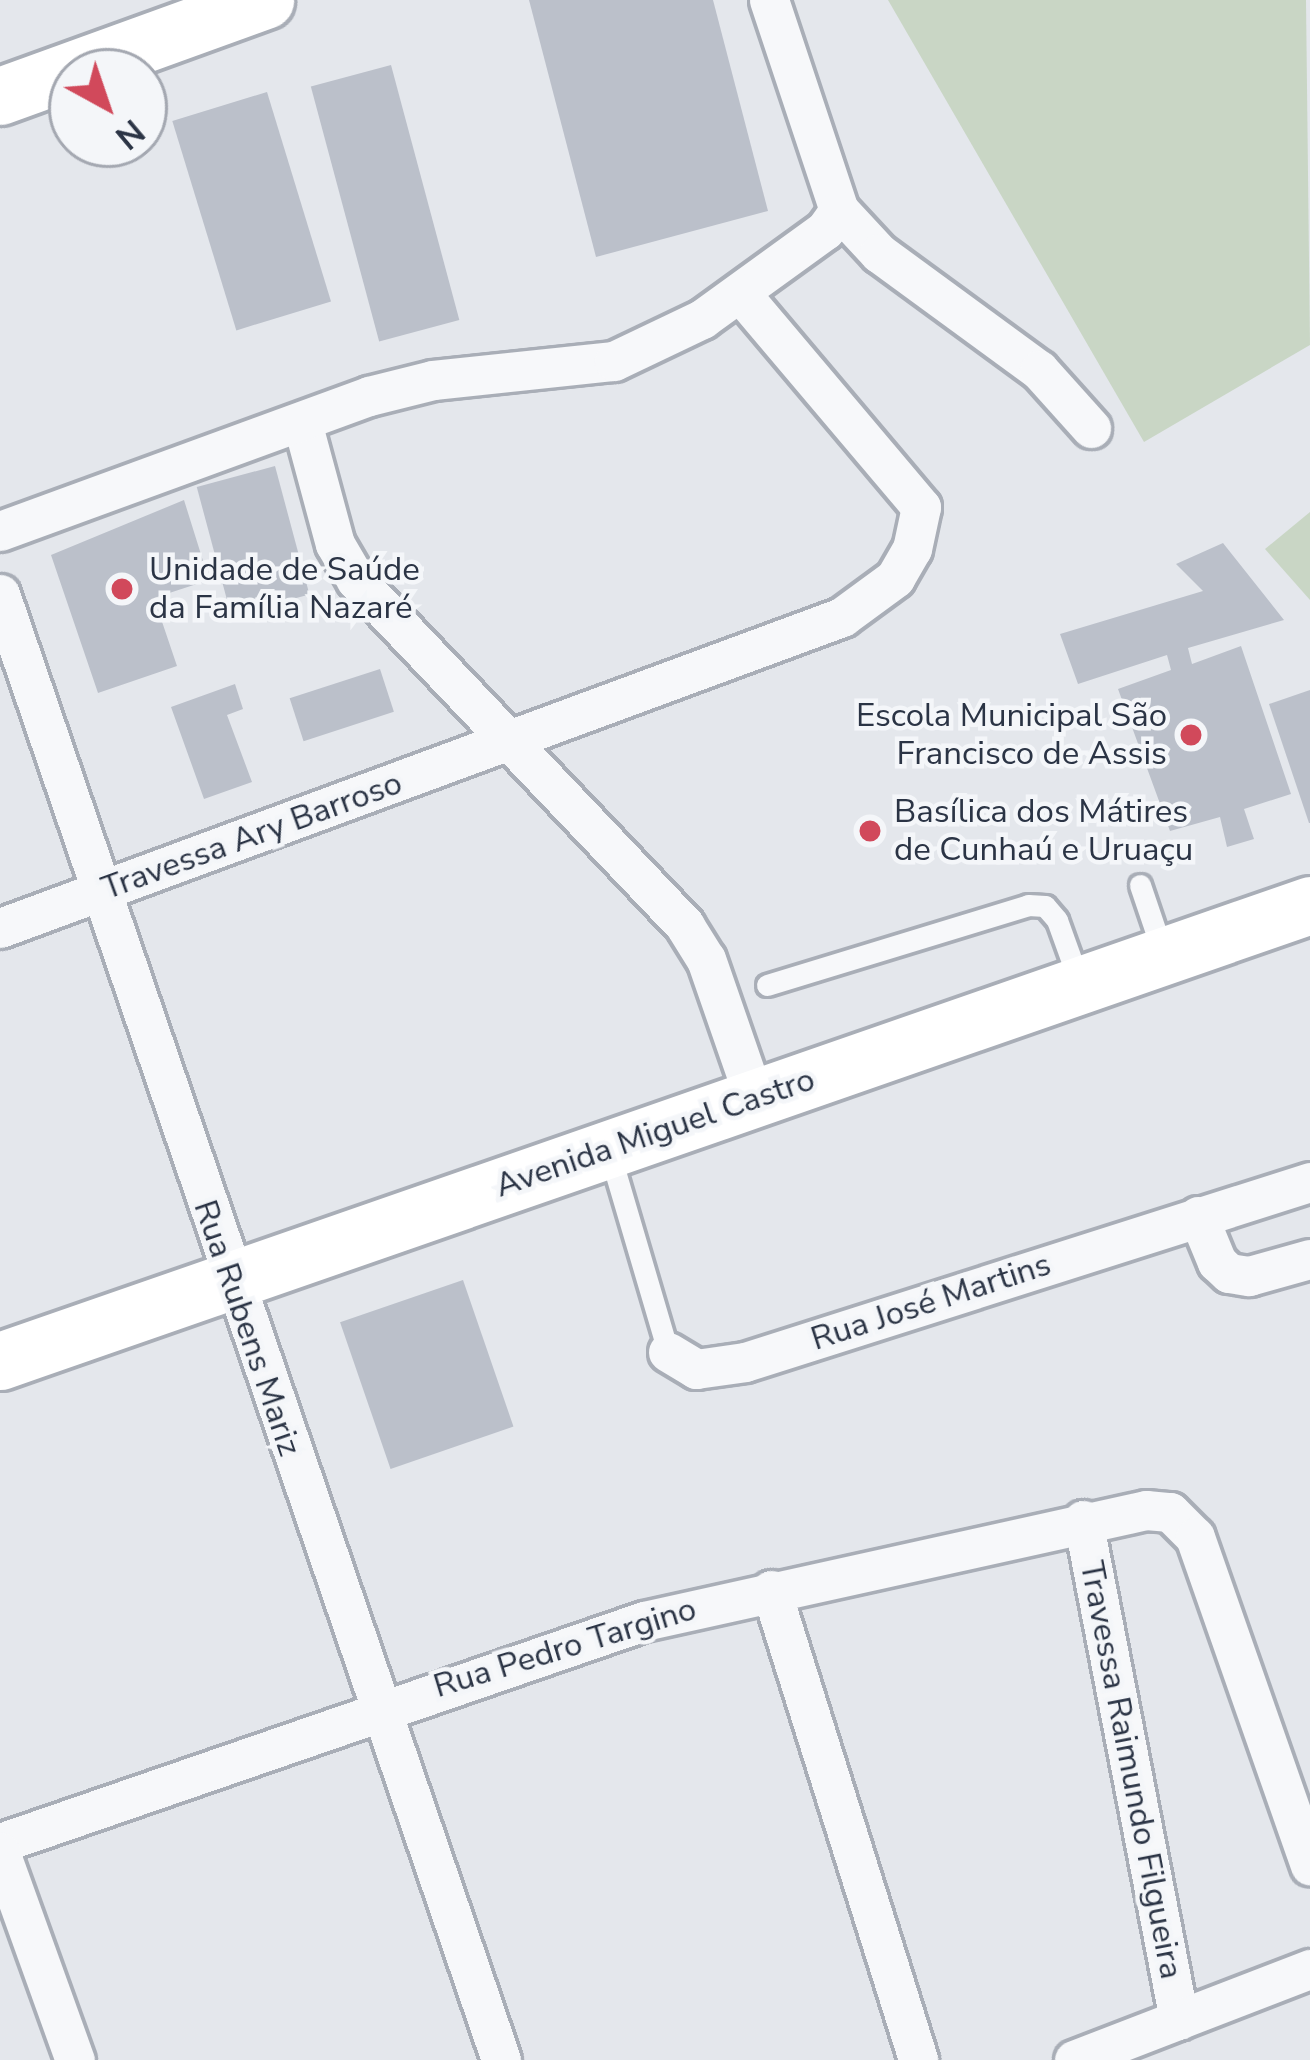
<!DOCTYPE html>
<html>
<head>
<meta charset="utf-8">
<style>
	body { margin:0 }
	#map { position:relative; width:1310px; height:2060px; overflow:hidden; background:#e4e7ec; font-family:"Nunito Sans",sans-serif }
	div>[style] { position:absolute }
	.green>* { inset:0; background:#c9d6c5 }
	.building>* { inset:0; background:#bbc0ca; transform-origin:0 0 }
	.roads { filter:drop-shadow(3px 0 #a9aeb7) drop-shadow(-3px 0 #a9aeb7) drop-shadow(0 3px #a9aeb7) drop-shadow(0 -3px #a9aeb7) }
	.lane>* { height:21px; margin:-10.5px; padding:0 10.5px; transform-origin:10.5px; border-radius:10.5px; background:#f7f8fa }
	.street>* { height:39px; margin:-19.5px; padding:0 19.5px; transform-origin:19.5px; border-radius:19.5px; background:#f7f8fa }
	.secondary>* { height:57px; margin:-28.5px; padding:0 28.5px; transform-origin:28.5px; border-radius:28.5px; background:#fff }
	.dots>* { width:33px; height:33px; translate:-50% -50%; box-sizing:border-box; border:6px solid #f4f6f9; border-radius:50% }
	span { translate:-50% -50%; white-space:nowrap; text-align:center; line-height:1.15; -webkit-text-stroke:9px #f4f6f9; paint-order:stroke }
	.poi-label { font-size:33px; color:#2b3445 }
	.left { translate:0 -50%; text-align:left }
	.right { translate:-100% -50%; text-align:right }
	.street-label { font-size:33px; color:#2b3445 }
	.north { position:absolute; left:48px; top:48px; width:120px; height:120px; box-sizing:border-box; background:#f4f6f9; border:3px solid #a4a8b1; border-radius:50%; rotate:140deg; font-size:33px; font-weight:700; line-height:48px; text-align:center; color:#2b3445 }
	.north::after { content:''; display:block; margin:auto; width:42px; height:54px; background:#d1495b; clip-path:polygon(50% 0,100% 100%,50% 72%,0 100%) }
</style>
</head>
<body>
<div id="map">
	<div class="green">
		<i style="clip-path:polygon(888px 0,1306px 0,1310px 345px,1144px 442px)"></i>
		<i style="clip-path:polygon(1310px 512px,1310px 600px,1265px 549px)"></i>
	</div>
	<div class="building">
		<i style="clip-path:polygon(529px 0,713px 0,768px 211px,596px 257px)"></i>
		<i style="left:391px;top:65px;width:264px;height:83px;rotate:75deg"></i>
		<i style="left:267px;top:92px;width:219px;height:99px;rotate:73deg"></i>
		<i style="left:275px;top:466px;width:133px;height:81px;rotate:75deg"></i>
		<i style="clip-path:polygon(184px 500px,209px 580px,154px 598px,177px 666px,98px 693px,51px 555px)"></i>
		<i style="clip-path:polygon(1223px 543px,1284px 620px,1188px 648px,1192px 664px,1241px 646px,1291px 794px,1244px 809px,1254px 839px,1227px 847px,1220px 817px,1170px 831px,1118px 689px,1171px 670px,1167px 655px,1078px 684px,1060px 634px,1203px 591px,1176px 564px)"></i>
		<i style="left:380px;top:669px;width:45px;height:95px;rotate:72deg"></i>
		<i style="clip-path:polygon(235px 684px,243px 709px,227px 715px,252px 782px,204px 799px,171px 707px)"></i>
		<i style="clip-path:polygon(1310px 690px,1310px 823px,1309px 823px,1269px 704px)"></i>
		<i style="left:463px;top:1280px;width:155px;height:130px;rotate:71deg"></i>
	</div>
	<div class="roads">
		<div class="lane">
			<i style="left:1140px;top:885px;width:72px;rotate:71.3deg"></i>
			<i style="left:767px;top:985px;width:273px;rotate:-17deg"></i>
			<i style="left:1028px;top:905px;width:17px;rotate:3deg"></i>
			<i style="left:1045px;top:906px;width:18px;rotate:49deg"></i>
			<i style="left:1057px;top:920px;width:68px;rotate:70.2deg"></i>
			<i style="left:609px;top:1151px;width:209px;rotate:73.6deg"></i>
		</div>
		<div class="street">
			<i style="left:769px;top:0;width:221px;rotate:71.6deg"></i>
			<i style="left:839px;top:210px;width:59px;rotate:47.1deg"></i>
			<i style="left:879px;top:253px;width:198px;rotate:36.2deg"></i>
			<i style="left:1039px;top:370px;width:78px;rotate:48.1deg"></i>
			<i style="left:302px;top:422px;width:126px;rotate:74.9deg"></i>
			<i style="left:335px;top:544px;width:42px;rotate:59.7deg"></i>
			<i style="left:356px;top:580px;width:477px;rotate:46.4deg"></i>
			<i style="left:685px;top:926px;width:39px;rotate:58deg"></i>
			<i style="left:706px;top:959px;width:147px;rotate:70.9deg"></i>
			<i style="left:0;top:531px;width:393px;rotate:-20.1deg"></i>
			<i style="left:369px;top:396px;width:66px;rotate:-14deg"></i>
			<i style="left:433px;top:380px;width:182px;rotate:-6deg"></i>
			<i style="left:614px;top:361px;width:98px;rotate:-25.5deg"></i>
			<i style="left:702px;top:319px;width:152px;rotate:-35.9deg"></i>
			<i style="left:825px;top:230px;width:24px;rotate:-55deg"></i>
			<i style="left:0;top:594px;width:1549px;rotate:71.13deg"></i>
			<i style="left:0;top:928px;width:898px;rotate:-20.27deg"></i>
			<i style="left:842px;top:617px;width:66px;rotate:-36.3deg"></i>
			<i style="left:895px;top:578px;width:34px;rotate:-60deg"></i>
			<i style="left:912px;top:549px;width:43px;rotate:-77.9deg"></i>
			<i style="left:921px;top:507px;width:280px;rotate:-130.2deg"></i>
			<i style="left:1198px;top:1216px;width:50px;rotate:67.6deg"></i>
			<i style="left:1217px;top:1262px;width:16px;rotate:43deg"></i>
			<i style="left:1229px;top:1273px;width:20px;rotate:9deg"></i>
			<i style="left:1249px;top:1276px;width:63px;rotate:-15.6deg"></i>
			<i style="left:668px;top:1352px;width:33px;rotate:31deg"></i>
			<i style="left:696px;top:1369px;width:49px;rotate:-8.1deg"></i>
			<i style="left:745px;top:1362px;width:593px;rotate:-17.67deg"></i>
			<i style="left:1083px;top:1520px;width:509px;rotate:79.13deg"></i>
			<i style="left:771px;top:1590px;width:492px;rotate:72.6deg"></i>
			<i style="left:0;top:1843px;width:681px;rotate:-19.02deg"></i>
			<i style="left:644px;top:1621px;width:514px;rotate:-12.47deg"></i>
			<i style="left:1146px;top:1510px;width:24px;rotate:5deg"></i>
			<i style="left:1170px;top:1512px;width:35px;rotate:45deg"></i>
			<i style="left:1195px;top:1537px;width:348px;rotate:70.7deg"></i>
			<i style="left:0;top:1852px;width:221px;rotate:70.2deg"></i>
			<i style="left:1074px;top:2060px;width:253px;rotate:-21.1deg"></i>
		</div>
		<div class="secondary">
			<i style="left:0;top:96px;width:282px;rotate:-19.9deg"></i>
			<i style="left:0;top:1361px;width:1387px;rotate:-19.19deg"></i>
		</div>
	</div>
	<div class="dots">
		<i style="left:122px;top:589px;background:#d1495b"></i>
		<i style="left:1191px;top:735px;background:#d1495b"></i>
		<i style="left:870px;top:831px;background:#d1495b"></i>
	</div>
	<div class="poi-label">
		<span class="left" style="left:149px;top:589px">Unidade de Saúde<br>da Família Nazaré</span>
		<span class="right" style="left:1167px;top:735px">Escola Municipal São<br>Francisco de Assis</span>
		<span class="left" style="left:894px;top:831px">Basílica dos Mátires<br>de Cunhaú e Uruaçu</span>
	</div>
	<div class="street-label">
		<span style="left:252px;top:836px;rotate:-20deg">Travessa Ary Barroso</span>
		<span style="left:655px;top:1133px;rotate:-19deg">Avenida Miguel Castro</span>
		<span style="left:931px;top:1302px;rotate:-18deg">Rua José Martins</span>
		<span style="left:247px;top:1328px;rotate:71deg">Rua Rubens Mariz</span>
		<span style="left:565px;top:1648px;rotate:-17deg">Rua Pedro Targino</span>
		<span style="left:1131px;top:1770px;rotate:79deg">Travessa Raimundo Filgueira</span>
	</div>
	<div class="north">N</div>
</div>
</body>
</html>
